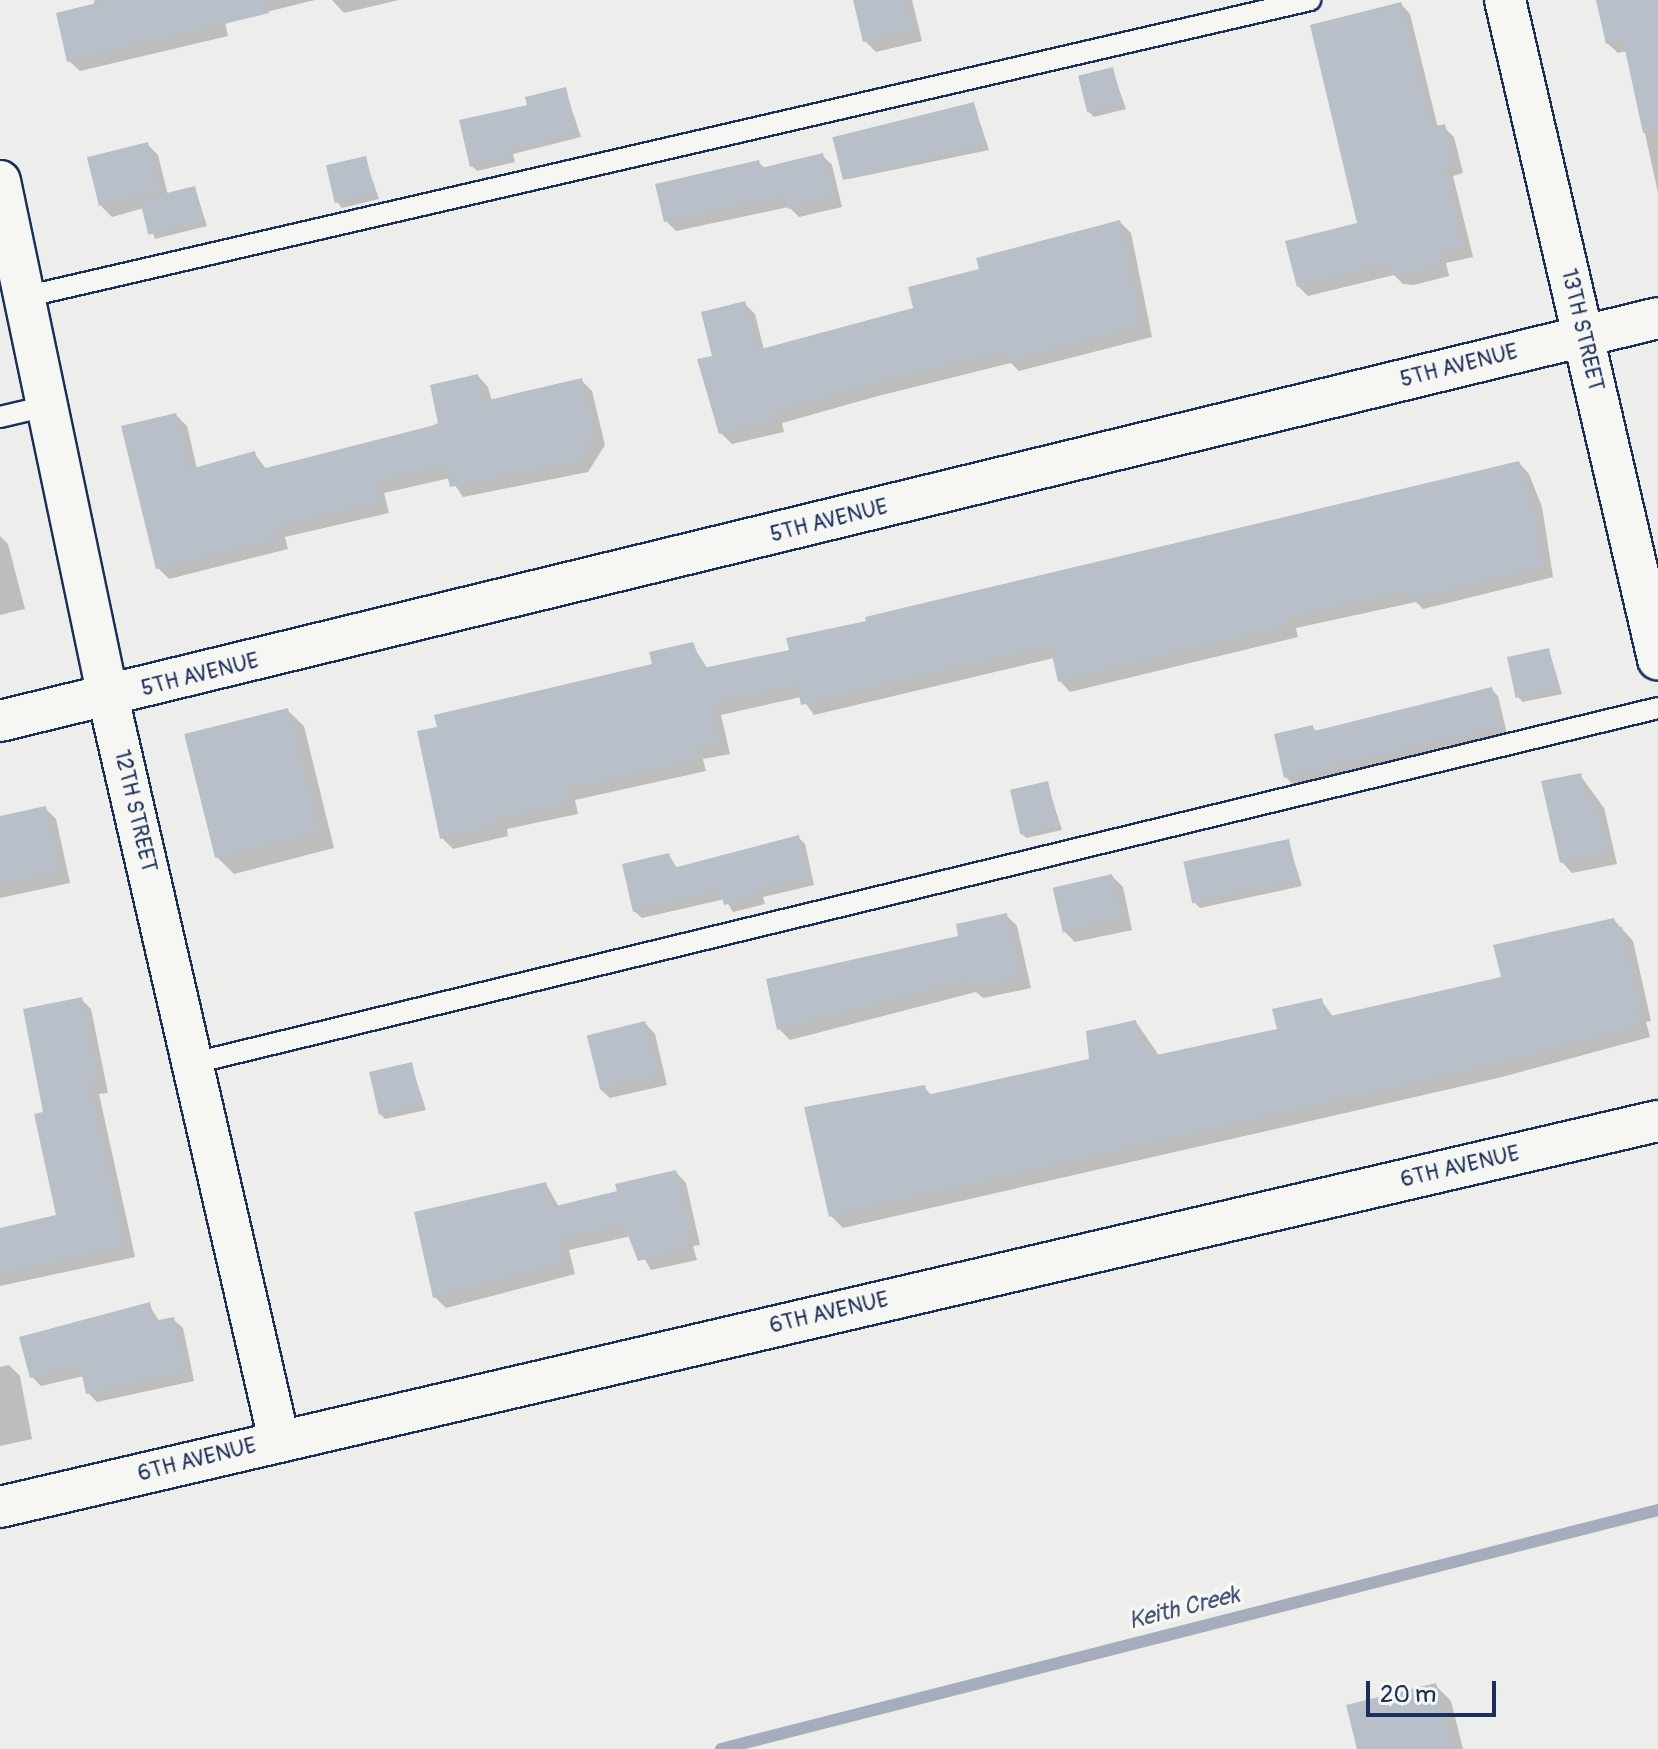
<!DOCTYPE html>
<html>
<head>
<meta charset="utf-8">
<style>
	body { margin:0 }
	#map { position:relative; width:1658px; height:1749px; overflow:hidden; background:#edeeec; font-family:Pangolin,sans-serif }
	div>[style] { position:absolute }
	.shadow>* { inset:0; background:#0003 }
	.stream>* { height:12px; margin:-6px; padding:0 6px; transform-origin:6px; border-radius:6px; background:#a5acbc }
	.building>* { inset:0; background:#b9bfc8; transform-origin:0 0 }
	.roads { filter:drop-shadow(2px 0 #1b2f5e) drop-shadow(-2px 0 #1b2f5e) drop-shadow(0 2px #1b2f5e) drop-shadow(0 -2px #1b2f5e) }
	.service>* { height:20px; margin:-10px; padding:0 10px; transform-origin:10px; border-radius:10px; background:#f6f6f2 }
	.minor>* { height:40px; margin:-20px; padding:0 20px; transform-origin:20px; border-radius:20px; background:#f6f6f2 }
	span { translate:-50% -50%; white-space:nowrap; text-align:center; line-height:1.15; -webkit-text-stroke:7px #f6f6f2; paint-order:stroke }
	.street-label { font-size:22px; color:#1b2f5e }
	.water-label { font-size:24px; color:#44547a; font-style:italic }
	.scale { position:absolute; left:1366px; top:1681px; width:130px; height:36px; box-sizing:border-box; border:4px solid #1b2f5e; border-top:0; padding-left:10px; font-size:24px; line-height:28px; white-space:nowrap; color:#1b2f5e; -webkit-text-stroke:6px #f6f6f2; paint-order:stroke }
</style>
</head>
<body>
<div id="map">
	<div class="shadow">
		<i style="clip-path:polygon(95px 0,315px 0,225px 22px,228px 36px,80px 71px,69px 61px)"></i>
		<i style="clip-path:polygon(332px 0,399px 0,344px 13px)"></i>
		<i style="clip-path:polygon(855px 0,912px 0,922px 41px,876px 52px,865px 41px)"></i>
		<i style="clip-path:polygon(1614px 0,1658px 0,1658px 193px,1627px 51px,1618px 53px,1607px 43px)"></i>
		<i style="clip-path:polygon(1401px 4px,1410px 14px,1438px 128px,1444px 127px,1454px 137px,1463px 173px,1453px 176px,1473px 257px,1446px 263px,1449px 276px,1414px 285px,1403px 284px,1394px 275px,1308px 296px,1298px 286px,1359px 225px)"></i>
		<i style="clip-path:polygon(1112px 69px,1126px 109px,1094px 117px,1089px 112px)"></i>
		<i style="clip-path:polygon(565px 89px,581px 137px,513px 154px,515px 162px,477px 171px,472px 166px,529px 106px)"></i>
		<i style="clip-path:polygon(974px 104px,989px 150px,849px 179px,844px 174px)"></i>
		<i style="clip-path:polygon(148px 145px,158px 155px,168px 195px,195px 188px,207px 226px,155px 239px,144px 208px,112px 217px,101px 206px)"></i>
		<i style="clip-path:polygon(822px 155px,832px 165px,842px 207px,799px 217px,789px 207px,676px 231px,666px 221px,758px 162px,766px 169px)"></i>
		<i style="clip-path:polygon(365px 158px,379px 199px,342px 208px,338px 203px)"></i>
		<i style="clip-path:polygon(1120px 222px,1131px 233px,1152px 337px,1019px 371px,1011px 363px,878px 396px,782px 423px,784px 432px,732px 444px,721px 433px,699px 361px,714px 357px,744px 303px,755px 314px,764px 350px,915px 309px,981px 270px)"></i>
		<i style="clip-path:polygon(478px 376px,488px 387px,492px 401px,582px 381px,592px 391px,605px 445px,588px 472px,463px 497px,450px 478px,384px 493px,389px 513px,285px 537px,288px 549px,169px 579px,158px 568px,176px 415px,187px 426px,197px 469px,254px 453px,266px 469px,441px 424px)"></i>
		<i style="clip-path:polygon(1519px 463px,1529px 474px,1542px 507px,1553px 577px,1423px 609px,1416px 602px,1296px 628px,1298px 637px,1070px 692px,1060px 681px,1054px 658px,814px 715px,801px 697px,721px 715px,730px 754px,703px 759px,706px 771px,575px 800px,578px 814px,507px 829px,508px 836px,453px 849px,442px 838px,654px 666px,692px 645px,708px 669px,792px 652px,869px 623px)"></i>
		<i style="clip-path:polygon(0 536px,8px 544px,25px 609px,0 615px)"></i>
		<i style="clip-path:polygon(1549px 650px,1562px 694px,1523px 702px,1518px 697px)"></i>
		<i style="clip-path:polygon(1491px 689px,1498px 696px,1507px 734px,1293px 785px,1286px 777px,1312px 727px,1318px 733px)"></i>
		<i style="clip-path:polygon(287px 710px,304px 726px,334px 848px,234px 874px,217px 857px)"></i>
		<i style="clip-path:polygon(1580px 775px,1604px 808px,1617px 864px,1572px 873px,1562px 862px)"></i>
		<i style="clip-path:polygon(1047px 783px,1062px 830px,1026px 838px,1021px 833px)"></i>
		<i style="clip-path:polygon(46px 809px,56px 819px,70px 883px,0 898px,0 818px)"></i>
		<i style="clip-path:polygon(798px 837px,805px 844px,814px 885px,763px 897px,765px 904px,733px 912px,725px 899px,642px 918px,634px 911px,669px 855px,677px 868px)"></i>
		<i style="clip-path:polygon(1288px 841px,1302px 886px,1200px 908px,1195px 903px)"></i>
		<i style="clip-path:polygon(1112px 876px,1123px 887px,1132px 930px,1075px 942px,1064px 931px)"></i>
		<i style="clip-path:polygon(1006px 915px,1017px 926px,1031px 988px,983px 998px,976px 992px,790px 1040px,779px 1029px)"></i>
		<i style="clip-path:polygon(1614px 920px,1633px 941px,1651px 1021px,1646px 1022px,1650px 1037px,1502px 1077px,843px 1228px,831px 1216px,924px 1087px,932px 1096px,1091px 1061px,1136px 1022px,1160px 1057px,1279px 1031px,1321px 1000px,1334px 1018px,1503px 979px)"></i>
		<i style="clip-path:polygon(81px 999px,91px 1009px,108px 1093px,99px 1094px,135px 1257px,0 1286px,0 1230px,58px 1217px,45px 1114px)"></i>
		<i style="clip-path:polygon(645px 1023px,655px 1034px,667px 1085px,610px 1098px,599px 1088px)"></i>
		<i style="clip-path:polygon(411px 1064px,426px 1110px,385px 1119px,380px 1114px)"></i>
		<i style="clip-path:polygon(676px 1172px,686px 1183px,700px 1245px,693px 1246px,697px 1260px,651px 1270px,631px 1236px,569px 1250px,575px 1274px,446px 1308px,435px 1297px,546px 1184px,559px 1207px,619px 1193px)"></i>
		<i style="clip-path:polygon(149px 1305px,160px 1322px,173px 1319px,183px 1328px,194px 1381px,97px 1402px,88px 1393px,84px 1376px,41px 1386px,32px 1377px)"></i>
		<i style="clip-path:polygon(9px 1365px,20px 1376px,32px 1439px,0 1446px,0 1367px)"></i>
		<i style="clip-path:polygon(1435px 1685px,1451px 1701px,1463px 1749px,1359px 1749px)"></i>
	</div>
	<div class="stream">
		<i style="left:721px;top:1749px;width:967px;rotate:-14.31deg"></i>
	</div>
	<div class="building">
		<i style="clip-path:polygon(109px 0,268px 0,269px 13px,67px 62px,56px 13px)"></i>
		<i style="clip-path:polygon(853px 0,905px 0,913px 30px,863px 42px)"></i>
		<i style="clip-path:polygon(1596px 0,1658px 0,1658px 131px,1643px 133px,1623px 40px,1606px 44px)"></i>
		<i style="clip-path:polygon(1401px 2px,1432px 127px,1445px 124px,1454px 164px,1444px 166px,1464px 247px,1437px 253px,1441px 266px,1403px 276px,1391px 275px,1389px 264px,1297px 287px,1285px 241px,1357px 223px,1310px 25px)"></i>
		<i style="left:1113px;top:67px;width:38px;height:36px;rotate:76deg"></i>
		<i style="clip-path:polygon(566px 87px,577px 133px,510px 150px,511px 157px,470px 167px,459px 120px,527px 105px,525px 97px)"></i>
		<i style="left:974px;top:102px;width:44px;height:146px;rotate:76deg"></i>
		<i style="left:148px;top:142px;width:50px;height:63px;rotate:76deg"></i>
		<i style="clip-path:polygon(823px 153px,834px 197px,788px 209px,785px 197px,664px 222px,655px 184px,759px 160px,761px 168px)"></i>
		<i style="left:366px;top:156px;width:39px;height:41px;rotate:77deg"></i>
		<i style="left:195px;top:186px;width:36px;height:57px;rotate:76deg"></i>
		<i style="clip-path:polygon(1120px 220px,1142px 326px,1007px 362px,1004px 352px,866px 386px,773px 413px,775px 422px,719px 434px,697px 359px,712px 356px,701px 312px,745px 301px,757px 350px,913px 308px,908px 287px,979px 269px,976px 258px)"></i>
		<i style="clip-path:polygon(478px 374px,484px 401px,582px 378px,595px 434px,577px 462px,450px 487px,445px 466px,375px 482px,379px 502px,276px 527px,279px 539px,156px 569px,121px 426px,176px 413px,190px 469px,255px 451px,258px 464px,266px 468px,431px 426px,438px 423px,430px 385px)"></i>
		<i style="clip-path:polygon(1519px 461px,1541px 532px,1536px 534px,1543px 567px,1410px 600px,1409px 591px,1287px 618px,1288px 626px,1058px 682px,1050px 646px,801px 705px,797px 685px,712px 705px,720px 743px,694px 749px,696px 761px,565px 790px,568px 804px,497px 819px,499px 826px,440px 839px,417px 731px,437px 727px,434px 715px,652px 664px,649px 652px,693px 642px,703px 668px,789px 650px,786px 638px,866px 621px,865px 617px)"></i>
		<i style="left:1549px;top:648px;width:42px;height:43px;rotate:78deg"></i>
		<i style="clip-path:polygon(1492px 687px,1501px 727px,1284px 778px,1274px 734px,1313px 725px,1314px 731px)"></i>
		<i style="left:288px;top:708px;width:128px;height:107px;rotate:76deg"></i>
		<i style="clip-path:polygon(1581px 773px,1586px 797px,1594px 796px,1608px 853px,1560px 863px,1541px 781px)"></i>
		<i style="left:1048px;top:781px;width:46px;height:39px;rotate:77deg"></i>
		<i style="clip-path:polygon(46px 806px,60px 873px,0 885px,0 816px)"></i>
		<i style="clip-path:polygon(799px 835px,808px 878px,757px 890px,759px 897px,724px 905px,721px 891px,633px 912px,622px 864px,669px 853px,673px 868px)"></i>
		<i style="left:1289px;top:839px;width:43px;height:108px;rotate:78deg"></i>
		<i style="left:1112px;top:874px;width:46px;height:61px;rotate:77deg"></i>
		<i style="clip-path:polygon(1007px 913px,1022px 977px,970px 989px,968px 981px,777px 1030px,766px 979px,958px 936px,956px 924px)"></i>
		<i style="clip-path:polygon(1614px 918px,1617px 928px,1622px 927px,1641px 1010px,1636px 1011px,1639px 1026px,1490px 1066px,829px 1217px,804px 1107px,925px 1085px,927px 1095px,1089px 1059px,1086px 1031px,1136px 1020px,1141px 1044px,1149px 1043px,1152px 1056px,1277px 1029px,1272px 1009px,1322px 998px,1326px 1017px,1501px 977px,1493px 945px)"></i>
		<i style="clip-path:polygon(82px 997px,99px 1083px,90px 1085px,126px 1247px,0 1274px,0 1228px,56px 1215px,34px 1114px,43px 1112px,23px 1009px)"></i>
		<i style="left:645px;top:1021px;width:56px;height:60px;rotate:76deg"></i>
		<i style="left:412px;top:1062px;width:44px;height:44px;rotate:77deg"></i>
		<i style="clip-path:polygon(676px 1170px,691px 1234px,684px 1236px,687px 1249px,638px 1261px,624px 1225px,560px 1239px,565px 1263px,433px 1298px,414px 1212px,546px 1182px,552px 1207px,617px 1191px,615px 1184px)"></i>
		<i style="clip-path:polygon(150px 1302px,154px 1321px,174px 1317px,186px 1372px,86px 1394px,80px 1366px,30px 1378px,19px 1337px)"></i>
		<i style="clip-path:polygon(1436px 1683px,1452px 1749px,1357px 1749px,1346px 1705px)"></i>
	</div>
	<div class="roads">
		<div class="service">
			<i style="left:24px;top:297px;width:1320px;rotate:-13deg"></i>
			<i style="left:0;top:417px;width:48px;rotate:-13.2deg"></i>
			<i style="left:194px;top:1063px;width:1506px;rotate:-13.63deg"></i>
		</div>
		<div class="minor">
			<i style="left:1505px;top:0;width:677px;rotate:76.93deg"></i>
			<i style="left:0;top:181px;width:527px;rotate:78.18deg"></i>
			<i style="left:108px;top:697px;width:762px;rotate:77.04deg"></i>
			<i style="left:0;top:721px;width:1706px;rotate:-13.66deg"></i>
			<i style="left:0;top:1507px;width:1702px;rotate:-13.11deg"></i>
		</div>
	</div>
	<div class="street-label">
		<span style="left:1582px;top:330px;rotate:77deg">13TH STREET</span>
		<span style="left:1459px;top:366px;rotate:-14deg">5TH AVENUE</span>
		<span style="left:829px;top:521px;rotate:-14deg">5TH AVENUE</span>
		<span style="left:200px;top:675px;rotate:-14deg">5TH AVENUE</span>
		<span style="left:135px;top:811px;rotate:77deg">12TH STREET</span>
		<span style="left:1460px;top:1167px;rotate:-13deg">6TH AVENUE</span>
		<span style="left:829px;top:1313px;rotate:-13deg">6TH AVENUE</span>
		<span style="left:197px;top:1460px;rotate:-14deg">6TH AVENUE</span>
	</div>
	<div class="water-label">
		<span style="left:1184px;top:1608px;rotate:-14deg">Keith Creek</span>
	</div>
	<div class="scale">20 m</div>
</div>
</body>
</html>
